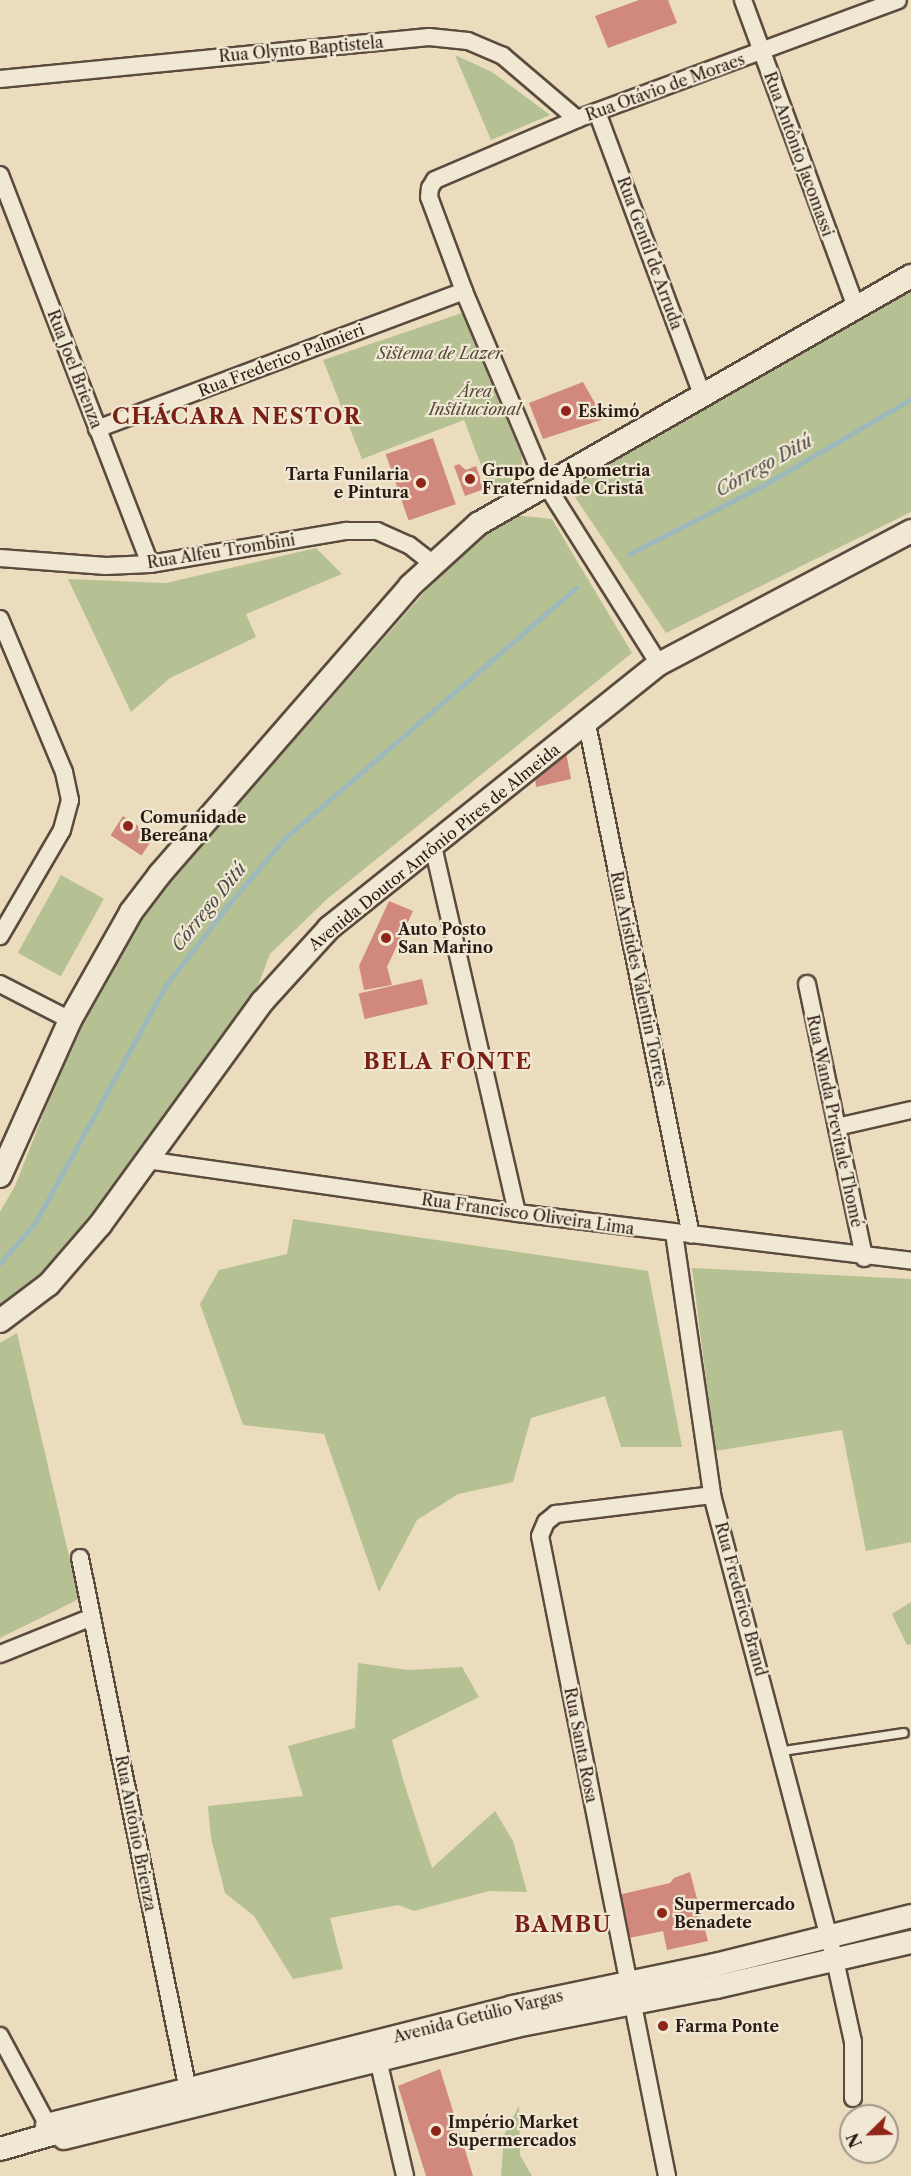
<!DOCTYPE html>
<html>
<head>
<meta charset="utf-8">
<style>
	body { margin:0 }
	#map { position:relative; width:911px; height:2176px; overflow:hidden; background:#eadcbd; font-family:"Libre Caslon Text",serif }
	div>[style] { position:absolute }
	.green>* { inset:0; background:#b5c192; transform-origin:0 0 }
	.stream>* { height:5px; margin:-2.5px; padding:0 2.5px; transform-origin:2.5px; border-radius:2.5px; background:#9db9bc }
	.building>* { inset:0; background:#d1897d; transform-origin:0 0 }
	.roads { filter:drop-shadow(2px 0 #5b4b3f) drop-shadow(-2px 0 #5b4b3f) drop-shadow(0 2px #5b4b3f) drop-shadow(0 -2px #5b4b3f) }
	.lane>* { height:8px; margin:-4px; padding:0 4px; transform-origin:4px; border-radius:4px; background:#f1e8d4 }
	.street>* { height:16px; margin:-8px; padding:0 8px; transform-origin:8px; border-radius:8px; background:#f1e8d4 }
	.secondary>* { height:22px; margin:-11px; padding:0 11px; transform-origin:11px; border-radius:11px; background:#f1e8d4 }
	.dots>* { width:16px; height:16px; translate:-50% -50%; box-sizing:border-box; border:3px solid #f1e8d4; border-radius:50% }
	span { translate:-50% -50%; white-space:nowrap; text-align:center; line-height:1.15; -webkit-text-stroke:4.5px #f1e8d4; paint-order:stroke }
	.street-label { font-size:16px; color:#2b1b15 }
	.park-label { font-size:16px; color:#544d3a; font-style:italic }
	.poi-label { font-size:16px; color:#2b1b15; font-weight:700 }
	.left { translate:0 -50%; text-align:left }
	.right { translate:-100% -50%; text-align:right }
	.water-label { font-size:18px; color:#4d4a47; font-style:italic }
	.district-label { font-size:22px; color:#7a1f14; font-weight:700; letter-spacing:1.5px }
	.north { position:absolute; left:839px; top:2104px; width:60px; height:60px; box-sizing:border-box; background:#f1e8d4; border:2px solid #a29688; border-radius:50%; rotate:247deg; font-size:16px; font-weight:700; line-height:24px; text-align:center; color:#2b1b15 }
	.north::after { content:''; display:block; margin:auto; width:21px; height:27px; background:#8f2418; clip-path:polygon(50% 0,100% 100%,50% 72%,0 100%) }
</style>
</head>
<body>
<div id="map">
	<div class="green">
		<i style="clip-path:polygon(455px 55px,492px 72px,550px 115px,491px 140px)"></i>
		<i style="clip-path:polygon(911px 287px,911px 512px,666px 633px,573px 494px,581px 475px)"></i>
		<i style="clip-path:polygon(462px 313px,522px 456px,522px 475px,492px 494px,464px 420px,362px 459px,323px 360px)"></i>
		<i style="clip-path:polygon(514px 515px,552px 519px,632px 653px,327px 899px,270px 954px,251px 1004px,99px 1209px,45px 1272px,0 1312px,0 1212px,15px 1186px,78px 1026px,139px 917px,444px 570px,487px 529px)"></i>
		<i style="clip-path:polygon(316px 548px,342px 574px,246px 614px,256px 637px,170px 678px,131px 712px,68px 579px,166px 583px)"></i>
		<i style="left:61px;top:875px;width:49px;height:89px;rotate:29deg"></i>
		<i style="clip-path:polygon(293px 1219px,648px 1271px,682px 1447px,621px 1447px,605px 1396px,531px 1418px,513px 1482px,458px 1494px,417px 1520px,379px 1592px,324px 1434px,243px 1425px,200px 1304px,219px 1270px,287px 1254px)"></i>
		<i style="clip-path:polygon(692px 1268px,911px 1279px,911px 1542px,866px 1551px,842px 1430px,715px 1451px)"></i>
		<i style="clip-path:polygon(17px 1333px,79px 1599px,0 1638px,0 1343px)"></i>
		<i style="clip-path:polygon(911px 1602px,911px 1644px,907px 1645px,892px 1614px)"></i>
		<i style="clip-path:polygon(358px 1663px,408px 1670px,462px 1667px,479px 1697px,392px 1740px,405px 1786px,432px 1868px,495px 1811px,513px 1841px,527px 1892px,489px 1891px,414px 1911px,398px 1905px,330px 1918px,343px 1969px,293px 1979px,254px 1916px,225px 1893px,211px 1838px,208px 1806px,303px 1796px,288px 1746px,355px 1728px)"></i>
		<i style="clip-path:polygon(519px 2106px,520px 2155px,532px 2176px,501px 2176px,504px 2135px)"></i>
	</div>
	<div class="stream">
		<i style="left:629px;top:554px;width:152px;rotate:-27.1deg"></i>
		<i style="left:764px;top:485px;width:170px;rotate:-30.3deg"></i>
		<i style="left:0;top:1263px;width:53px;rotate:-48.8deg"></i>
		<i style="left:35px;top:1223px;width:272px;rotate:-61.2deg"></i>
		<i style="left:166px;top:985px;width:101px;rotate:-52.2deg"></i>
		<i style="left:228px;top:905px;width:88px;rotate:-49.6deg"></i>
		<i style="left:285px;top:838px;width:384px;rotate:-40.7deg"></i>
	</div>
	<div class="building">
		<i style="clip-path:polygon(639px 0,668px 0,677px 23px,608px 48px,595px 16px)"></i>
		<i style="clip-path:polygon(583px 382px,604px 419px,543px 439px,529px 403px)"></i>
		<i style="left:433px;top:438px;width:70px;height:50px;rotate:71deg"></i>
		<i style="clip-path:polygon(459px 464px,466px 470px,476px 466px,484px 489px,465px 496px,454px 466px)"></i>
		<i style="clip-path:polygon(566px 752px,571px 779px,536px 787px,535px 777px)"></i>
		<i style="left:123px;top:816px;width:37px;height:23px;rotate:33deg"></i>
		<i style="clip-path:polygon(389px 901px,413px 911px,387px 967px,392px 985px,364px 990px,359px 966px)"></i>
		<i style="left:422px;top:979px;width:26px;height:65px;rotate:77deg"></i>
		<i style="clip-path:polygon(690px 1872px,708px 1941px,667px 1950px,663px 1931px,629px 1938px,618px 1895px,670px 1883px,674px 1878px)"></i>
		<i style="clip-path:polygon(440px 2069px,473px 2176px,426px 2176px,398px 2086px)"></i>
	</div>
	<div class="roads">
		<div class="lane">
			<i style="left:783px;top:1751px;width:122px;rotate:-8.5deg"></i>
		</div>
		<div class="street">
			<i style="left:743px;top:0;width:327px;rotate:69.8deg"></i>
			<i style="left:0;top:79px;width:431px;rotate:-5.6deg"></i>
			<i style="left:429px;top:37px;width:39px;rotate:6deg"></i>
			<i style="left:468px;top:41px;width:38px;rotate:23deg"></i>
			<i style="left:503px;top:56px;width:97px;rotate:40.4deg"></i>
			<i style="left:597px;top:112px;width:301px;rotate:69.6deg"></i>
			<i style="left:0;top:175px;width:417px;rotate:68.9deg"></i>
			<i style="left:97px;top:429px;width:392px;rotate:-20.6deg"></i>
			<i style="left:0;top:558px;width:106px;rotate:4.3deg"></i>
			<i style="left:106px;top:566px;width:44px;rotate:-2.6deg"></i>
			<i style="left:150px;top:564px;width:199px;rotate:-9.6deg"></i>
			<i style="left:346px;top:531px;width:31px"></i>
			<i style="left:377px;top:531px;width:35px;rotate:24deg"></i>
			<i style="left:409px;top:545px;width:31px;rotate:38deg"></i>
			<i style="left:0;top:619px;width:166px;rotate:67.3deg"></i>
			<i style="left:64px;top:772px;width:29px;rotate:78deg"></i>
			<i style="left:70px;top:800px;width:31px;rotate:105deg"></i>
			<i style="left:62px;top:830px;width:123px;rotate:120.3deg"></i>
			<i style="left:659px;top:664px;width:214px;rotate:-122.2deg"></i>
			<i style="left:545px;top:483px;width:208px;rotate:-112.9deg"></i>
			<i style="left:464px;top:291px;width:100px;rotate:-110.4deg"></i>
			<i style="left:429px;top:197px;width:9px;rotate:-84deg"></i>
			<i style="left:430px;top:188px;width:9px;rotate:-58deg"></i>
			<i style="left:435px;top:180px;width:155px;rotate:-23.2deg"></i>
			<i style="left:577px;top:119px;width:342px;rotate:-20.3deg"></i>
			<i style="left:587px;top:724px;width:521px;rotate:78.5deg"></i>
			<i style="left:433px;top:846px;width:376px;rotate:77.1deg"></i>
			<i style="left:0;top:984px;width:79px;rotate:27.2deg"></i>
			<i style="left:807px;top:984px;width:280px;rotate:78.2deg"></i>
			<i style="left:837px;top:1127px;width:76px;rotate:-12.9deg"></i>
			<i style="left:146px;top:1160px;width:375px;rotate:8.1deg"></i>
			<i style="left:517px;top:1213px;width:397px;rotate:6.9deg"></i>
			<i style="left:674px;top:1233px;width:265px;rotate:81.7deg"></i>
			<i style="left:712px;top:1495px;width:481px;rotate:75.2deg"></i>
			<i style="left:835px;top:1960px;width:84px;rotate:77.6deg"></i>
			<i style="left:853px;top:2042px;width:56px;rotate:90deg"></i>
			<i style="left:80px;top:1558px;width:553px;rotate:78.53deg"></i>
			<i style="left:0;top:1654px;width:99px;rotate:-21.9deg"></i>
			<i style="left:0;top:2036px;width:110px;rotate:61.8deg"></i>
			<i style="left:376px;top:2051px;width:128px;rotate:76.9deg"></i>
			<i style="left:667px;top:2176px;width:652px;rotate:-101.22deg"></i>
			<i style="left:540px;top:1536px;width:15px;rotate:-67deg"></i>
			<i style="left:546px;top:1522px;width:13px;rotate:-39deg"></i>
			<i style="left:556px;top:1514px;width:157px;rotate:-6.9deg"></i>
		</div>
		<div class="secondary">
			<i style="left:0;top:1176px;width:171px;rotate:-65.8deg"></i>
			<i style="left:70px;top:1020px;width:124px;rotate:-60.5deg"></i>
			<i style="left:131px;top:912px;width:48px;rotate:-52.7deg"></i>
			<i style="left:160px;top:874px;width:381px;rotate:-49deg"></i>
			<i style="left:410px;top:586px;width:92px;rotate:-42.4deg"></i>
			<i style="left:478px;top:524px;width:499px;rotate:-29.8deg"></i>
			<i style="left:0;top:1321px;width:61px;rotate:-37.1deg"></i>
			<i style="left:49px;top:1284px;width:78px;rotate:-49.2deg"></i>
			<i style="left:100px;top:1225px;width:276px;rotate:-54deg"></i>
			<i style="left:262px;top:1002px;width:100px;rotate:-47.8deg"></i>
			<i style="left:329px;top:928px;width:423px;rotate:-38.7deg"></i>
			<i style="left:659px;top:664px;width:285px;rotate:-27.8deg"></i>
			<i style="left:47px;top:2125px;width:480px;rotate:-14.2deg"></i>
			<i style="left:512px;top:2007px;width:207px;rotate:-11.7deg"></i>
			<i style="left:715px;top:1965px;width:202px;rotate:-14deg"></i>
			<i style="left:64px;top:2138px;width:465px;rotate:-13.9deg"></i>
			<i style="left:515px;top:2026px;width:205px;rotate:-11deg"></i>
			<i style="left:716px;top:1987px;width:200px;rotate:-13deg"></i>
			<i style="left:0;top:2149px;width:54px;rotate:-16.1deg"></i>
		</div>
	</div>
	<div class="dots">
		<i style="left:566px;top:411px;background:#8f2418"></i>
		<i style="left:470px;top:479px;background:#8f2418"></i>
		<i style="left:421px;top:483px;background:#8f2418"></i>
		<i style="left:128px;top:826px;background:#8f2418"></i>
		<i style="left:386px;top:938px;background:#8f2418"></i>
		<i style="left:662px;top:1913px;background:#8f2418"></i>
		<i style="left:663px;top:2026px;background:#8f2418"></i>
		<i style="left:436px;top:2131px;background:#8f2418"></i>
	</div>
	<div class="street-label">
		<span style="left:301px;top:49px;rotate:-5deg">Rua Olynto Baptistela</span>
		<span style="left:665px;top:87px;rotate:-20deg">Rua Otávio de Moraes</span>
		<span style="left:799px;top:154px;rotate:70deg">Rua Antônio Jacomassi</span>
		<span style="left:650px;top:253px;rotate:70deg">Rua Gentil de Arruda</span>
		<span style="left:281px;top:360px;rotate:-21deg">Rua Frederico Palmieri</span>
		<span style="left:75px;top:369px;rotate:69deg">Rua Joel Brienza</span>
		<span style="left:221px;top:551px;rotate:-9deg">Rua Alfeu Trombini</span>
		<span style="left:434px;top:847px;rotate:-39deg">Avenida Doutor Antônio Pires de Almeida</span>
		<span style="left:639px;top:979px;rotate:78deg">Rua Aristides Valentin Torres</span>
		<span style="left:835px;top:1121px;rotate:78deg">Rua Wanda Previtale Thomé</span>
		<span style="left:528px;top:1214px;rotate:8deg">Rua Francisco Oliveira Lima</span>
		<span style="left:741px;top:1599px;rotate:75deg">Rua Frederico Brand</span>
		<span style="left:581px;top:1745px;rotate:79deg">Rua Santa Rosa</span>
		<span style="left:136px;top:1833px;rotate:79deg">Rua Antônio Brienza</span>
		<span style="left:478px;top:2016px;rotate:-14deg">Avenida Getúlio Vargas</span>
	</div>
	<div class="park-label">
		<span style="left:440px;top:353px">Sistema de Lazer</span>
		<span style="left:475px;top:400px">Área<br>Institucional</span>
	</div>
	<div class="poi-label">
		<span class="left" style="left:578px;top:411px">Eskimó</span>
		<span class="left" style="left:482px;top:479px">Grupo de Apometria<br>Fraternidade Cristã</span>
		<span class="right" style="left:409px;top:483px">Tarta Funilaria<br>e Pintura</span>
		<span class="left" style="left:140px;top:826px">Comunidade<br>Bereana</span>
		<span class="left" style="left:398px;top:938px">Auto Posto<br>San Marino</span>
		<span class="left" style="left:674px;top:1913px">Supermercado<br>Benadete</span>
		<span class="left" style="left:675px;top:2026px">Farma Ponte</span>
		<span class="left" style="left:448px;top:2131px">Império Market<br>Supermercados</span>
	</div>
	<div class="water-label">
		<span style="left:764px;top:466px;rotate:-29deg">Córrego Ditú</span>
		<span style="left:209px;top:907px;rotate:-51deg">Córrego Ditú</span>
	</div>
	<div class="district-label">
		<span style="left:237px;top:417px">CHÁCARA NESTOR</span>
		<span style="left:448px;top:1062px">BELA FONTE</span>
		<span style="left:563px;top:1925px">BAMBU</span>
	</div>
	<div class="north">N</div>
</div>
</body>
</html>
